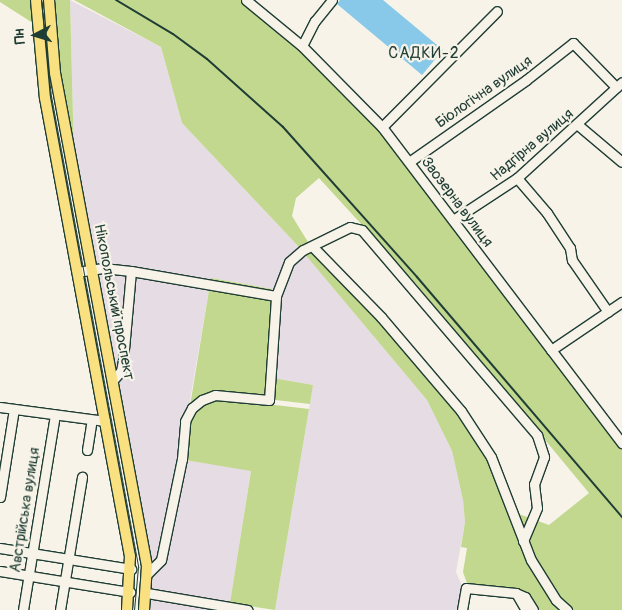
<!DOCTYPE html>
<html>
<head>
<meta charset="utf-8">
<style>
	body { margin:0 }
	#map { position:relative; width:622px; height:610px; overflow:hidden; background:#f7f3e8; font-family:Pangolin,sans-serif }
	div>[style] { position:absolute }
	.built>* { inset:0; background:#e6dce3 }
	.green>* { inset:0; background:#c1d88e }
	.water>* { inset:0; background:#88c8e8 }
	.roads { filter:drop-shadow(1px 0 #1f3d34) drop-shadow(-1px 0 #1f3d34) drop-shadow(0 1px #1f3d34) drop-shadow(0 -1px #1f3d34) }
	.minor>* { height:9px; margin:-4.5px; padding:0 4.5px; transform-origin:4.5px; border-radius:4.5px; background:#f7f3e8 }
	.major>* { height:10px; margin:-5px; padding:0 5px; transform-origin:5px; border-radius:5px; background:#f9e181 }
	.tram>* { height:1px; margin:-0.5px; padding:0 0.5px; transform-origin:0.5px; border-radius:0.5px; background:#1f3d34 }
	.rail>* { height:2px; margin:-1px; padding:0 1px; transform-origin:1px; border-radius:1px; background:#1f3d34 }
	span { translate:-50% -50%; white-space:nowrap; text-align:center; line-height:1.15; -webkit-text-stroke:4.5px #f7f3e8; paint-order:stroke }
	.street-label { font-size:15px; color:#1f3d34 }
	.neighbourhood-label { font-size:16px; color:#1f3d34; letter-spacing:1px }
	.north { position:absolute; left:10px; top:10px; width:50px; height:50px; -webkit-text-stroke:4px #f7f3e8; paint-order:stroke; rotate:265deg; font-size:14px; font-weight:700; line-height:20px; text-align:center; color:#1f3d34 }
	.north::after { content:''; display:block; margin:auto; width:18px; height:22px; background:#1f3d34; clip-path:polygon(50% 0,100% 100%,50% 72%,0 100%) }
</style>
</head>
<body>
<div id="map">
	<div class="built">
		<i style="clip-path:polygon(70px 0,161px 47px,182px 123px,298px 246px,427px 400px,452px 451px,463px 500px,465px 522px,456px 572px,463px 588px,459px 610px,275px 610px,313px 385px,267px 377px,272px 289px,211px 278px,180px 459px,159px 559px,151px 566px,74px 158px)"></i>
		<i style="clip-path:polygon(185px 460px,251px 470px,230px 603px,150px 590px,151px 574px,163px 562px)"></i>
		<i style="clip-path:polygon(149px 598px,224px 610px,147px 610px)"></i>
	</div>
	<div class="green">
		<i style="clip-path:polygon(0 0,33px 0,36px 25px,0 2px)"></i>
		<i style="clip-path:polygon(51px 0,70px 0,74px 158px,58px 72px)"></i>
		<i style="clip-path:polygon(evenodd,74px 0,246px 0,382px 127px,622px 443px,622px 610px,536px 610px,527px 595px,468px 586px,463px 572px,467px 548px,461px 547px,465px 522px,463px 500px,452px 451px,427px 400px,298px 246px,182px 123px,161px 47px,74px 0,319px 178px,416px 284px,589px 493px,549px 525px,508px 510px,490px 457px,429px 373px,311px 247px,292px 216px,296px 198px,319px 178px)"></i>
		<i style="clip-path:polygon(211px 278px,272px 289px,267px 377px,313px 385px,310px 404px,215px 393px,190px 406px)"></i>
		<i style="clip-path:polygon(215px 398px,309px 409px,275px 610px,230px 603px,251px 471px,185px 460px,188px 420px,193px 409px)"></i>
	</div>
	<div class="water">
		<i style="clip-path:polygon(340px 0,383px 0,443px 50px,422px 75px,337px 4px)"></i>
	</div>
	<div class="roads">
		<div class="minor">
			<i style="left:246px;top:0;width:72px;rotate:39.4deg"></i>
			<i style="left:302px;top:46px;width:114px;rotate:45.4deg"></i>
			<i style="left:382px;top:127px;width:397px;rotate:52.8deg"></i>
			<i style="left:302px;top:46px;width:28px;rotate:-63deg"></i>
			<i style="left:315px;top:21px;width:27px;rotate:-51deg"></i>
			<i style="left:578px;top:125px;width:57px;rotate:40.1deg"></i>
			<i style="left:382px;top:127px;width:163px;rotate:-45.2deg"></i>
			<i style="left:409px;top:162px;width:143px;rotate:-35deg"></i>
			<i style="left:526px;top:80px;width:60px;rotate:-38.2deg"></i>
			<i style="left:573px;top:43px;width:62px;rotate:45.7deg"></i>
			<i style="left:517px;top:178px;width:46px;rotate:49.4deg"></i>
			<i style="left:547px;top:213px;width:42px;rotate:56.7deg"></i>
			<i style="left:570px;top:248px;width:12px;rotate:81deg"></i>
			<i style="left:572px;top:260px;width:63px;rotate:55.3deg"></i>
			<i style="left:453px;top:220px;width:77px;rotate:-33.3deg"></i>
			<i style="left:517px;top:178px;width:142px;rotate:-42.4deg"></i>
			<i style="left:313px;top:247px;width:98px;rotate:45.8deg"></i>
			<i style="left:381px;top:317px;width:123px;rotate:49.6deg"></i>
			<i style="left:461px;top:411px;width:55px;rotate:56.9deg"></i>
			<i style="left:491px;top:457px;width:110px;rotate:68.8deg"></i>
			<i style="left:531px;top:560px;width:47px;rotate:58deg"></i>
			<i style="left:556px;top:600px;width:15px;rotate:42deg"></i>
			<i style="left:131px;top:271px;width:147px;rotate:9.8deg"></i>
			<i style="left:77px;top:272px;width:26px;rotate:-9deg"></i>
			<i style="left:103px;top:268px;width:28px;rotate:6deg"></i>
			<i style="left:131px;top:271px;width:89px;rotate:95.1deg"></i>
			<i style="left:123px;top:360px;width:11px;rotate:100deg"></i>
			<i style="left:121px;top:371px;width:12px;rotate:132deg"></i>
			<i style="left:551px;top:350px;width:86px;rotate:-34.1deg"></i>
			<i style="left:0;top:407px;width:106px;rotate:7.6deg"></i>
			<i style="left:87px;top:450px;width:30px;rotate:-81deg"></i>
			<i style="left:0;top:497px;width:89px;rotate:-81deg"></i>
			<i style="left:0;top:548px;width:133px;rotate:9.1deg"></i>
			<i style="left:0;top:571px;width:132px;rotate:9.2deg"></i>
			<i style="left:148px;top:573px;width:18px;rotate:-45deg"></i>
			<i style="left:161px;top:560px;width:103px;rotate:-78.3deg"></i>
			<i style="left:182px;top:459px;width:38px;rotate:-85deg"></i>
			<i style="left:185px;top:421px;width:15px;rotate:-62deg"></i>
			<i style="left:192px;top:408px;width:13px;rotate:-39deg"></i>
			<i style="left:202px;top:400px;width:14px;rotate:-21deg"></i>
			<i style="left:215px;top:395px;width:54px;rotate:5.3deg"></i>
			<i style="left:269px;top:400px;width:104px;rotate:-86.1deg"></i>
			<i style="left:276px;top:296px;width:36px;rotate:-69deg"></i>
			<i style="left:289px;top:262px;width:18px;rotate:-41deg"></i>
			<i style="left:303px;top:250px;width:52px;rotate:-26.1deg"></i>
			<i style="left:350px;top:227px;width:12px;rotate:14deg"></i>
			<i style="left:362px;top:230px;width:270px;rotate:49.5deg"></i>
			<i style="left:537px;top:435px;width:23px;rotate:72deg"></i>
			<i style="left:544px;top:457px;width:29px;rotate:110deg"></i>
			<i style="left:534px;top:484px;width:24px;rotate:83deg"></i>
			<i style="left:537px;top:508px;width:36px;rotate:113deg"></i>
			<i style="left:147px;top:593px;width:102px;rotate:9.6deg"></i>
			<i style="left:516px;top:593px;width:20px;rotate:60deg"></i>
			<i style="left:23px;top:610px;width:198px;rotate:-80.7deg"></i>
			<i style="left:60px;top:610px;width:135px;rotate:-80.6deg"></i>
			<i style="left:462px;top:610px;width:22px;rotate:-80deg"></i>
			<i style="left:466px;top:588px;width:50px;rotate:5.7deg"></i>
			<i style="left:516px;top:593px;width:10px;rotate:24deg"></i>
			<i style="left:525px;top:597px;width:15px;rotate:58deg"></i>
		</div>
		<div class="major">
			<i style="left:36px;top:0;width:98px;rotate:84.8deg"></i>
			<i style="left:45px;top:98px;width:466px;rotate:79.5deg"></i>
			<i style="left:130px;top:556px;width:54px;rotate:93.2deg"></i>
			<i style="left:49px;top:0;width:73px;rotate:85.3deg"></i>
			<i style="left:55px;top:73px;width:502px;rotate:79.43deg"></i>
			<i style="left:147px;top:566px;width:44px;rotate:93.9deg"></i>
		</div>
	</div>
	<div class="tram">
		<i style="left:41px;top:0;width:97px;rotate:84.1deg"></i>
		<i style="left:51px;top:96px;width:479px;rotate:79.5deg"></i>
		<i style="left:138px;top:567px;width:43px;rotate:95.3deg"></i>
	</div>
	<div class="rail">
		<i style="left:116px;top:0;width:66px;rotate:30.8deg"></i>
		<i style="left:173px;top:34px;width:42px;rotate:36.3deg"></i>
		<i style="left:207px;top:59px;width:102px;rotate:41.8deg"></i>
		<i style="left:283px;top:127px;width:201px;rotate:48.2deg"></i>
		<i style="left:417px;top:277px;width:316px;rotate:49.5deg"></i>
	</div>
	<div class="street-label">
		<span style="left:484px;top:92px;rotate:-35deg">Біологічна вулиця</span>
		<span style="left:532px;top:145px;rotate:-40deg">Надгірна вулиця</span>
		<span style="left:457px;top:202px;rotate:53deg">Заозерна вулиця</span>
		<span style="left:114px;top:302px;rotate:79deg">Нікопольський проспект</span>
		<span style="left:25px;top:510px;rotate:-81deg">Австрійська вулиця</span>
	</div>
	<div class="neighbourhood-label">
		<span style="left:424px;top:53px">САДКИ-2</span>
	</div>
	<div class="north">Пн</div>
</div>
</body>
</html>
